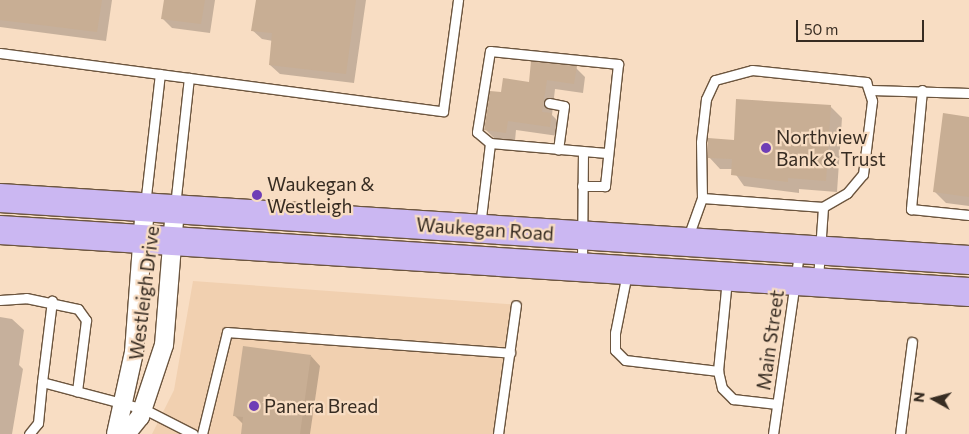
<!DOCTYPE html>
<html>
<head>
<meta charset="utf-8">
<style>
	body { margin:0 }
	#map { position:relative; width:969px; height:434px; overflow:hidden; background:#f8ddc3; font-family:Commissioner,sans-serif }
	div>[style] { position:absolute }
	.built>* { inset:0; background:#f1d0b0 }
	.shadow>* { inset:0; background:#0003 }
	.building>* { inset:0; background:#c8ae94 }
	.roads { filter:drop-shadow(1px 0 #6c553e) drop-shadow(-1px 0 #6c553e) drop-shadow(0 1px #6c553e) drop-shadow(0 -1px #6c553e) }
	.service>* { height:9px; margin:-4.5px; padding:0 4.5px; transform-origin:4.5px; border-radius:4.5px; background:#fff }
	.minor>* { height:18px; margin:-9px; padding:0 9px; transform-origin:9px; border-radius:9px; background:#fff }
	.primary>* { height:28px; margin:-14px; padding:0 14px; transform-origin:14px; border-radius:14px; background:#cbb7f2 }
	.dots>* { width:14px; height:14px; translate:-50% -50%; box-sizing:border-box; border:2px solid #f8ddc3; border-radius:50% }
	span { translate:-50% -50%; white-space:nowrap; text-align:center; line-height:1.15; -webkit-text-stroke:4.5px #f8ddc3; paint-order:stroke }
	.poi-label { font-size:19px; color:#372c22 }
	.left { translate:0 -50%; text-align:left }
	.street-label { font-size:19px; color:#372c22 }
	.north { position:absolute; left:909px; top:374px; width:50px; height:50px; -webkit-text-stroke:4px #f8ddc3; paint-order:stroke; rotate:277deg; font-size:14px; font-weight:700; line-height:20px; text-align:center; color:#372c22 }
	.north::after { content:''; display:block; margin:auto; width:18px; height:22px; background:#372c22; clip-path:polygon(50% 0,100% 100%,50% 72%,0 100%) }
	.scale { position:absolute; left:796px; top:20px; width:128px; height:22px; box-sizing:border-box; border:2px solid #372c22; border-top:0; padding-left:6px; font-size:15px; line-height:18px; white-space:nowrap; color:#372c22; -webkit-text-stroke:4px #f8ddc3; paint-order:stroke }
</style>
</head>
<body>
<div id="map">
	<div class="built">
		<i style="clip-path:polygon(193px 281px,521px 305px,504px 434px,152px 434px,174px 390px)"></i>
	</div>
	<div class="shadow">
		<i style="clip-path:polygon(0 0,112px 0,106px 41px,0 27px)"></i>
		<i style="clip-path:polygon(165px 0,215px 0,210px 33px,172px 28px,162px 18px)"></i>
		<i style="clip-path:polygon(257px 0,366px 0,354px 83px,280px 74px,270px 65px,273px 41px,262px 39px,252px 30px)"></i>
		<i style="clip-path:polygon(576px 68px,585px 77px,583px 93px,555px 89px,552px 115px,560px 123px,558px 136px,516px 130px,515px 141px,494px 138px,485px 129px,502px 94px)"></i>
		<i style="clip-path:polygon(830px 106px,842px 118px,837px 192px,799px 189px,799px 193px,744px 186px,732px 169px,720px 169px,709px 157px,735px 141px)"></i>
		<i style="clip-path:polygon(969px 118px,969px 206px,946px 203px,934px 191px)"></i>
		<i style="clip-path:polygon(0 317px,12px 319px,24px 330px,19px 365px,23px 369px,12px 434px,0 434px)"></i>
		<i style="clip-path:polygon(311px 356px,320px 366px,310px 434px,243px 434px,244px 425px,235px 416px)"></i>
	</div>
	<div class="building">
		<i style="clip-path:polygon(0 0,102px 0,97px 32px,0 20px)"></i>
		<i style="clip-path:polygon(164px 0,205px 0,201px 24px,161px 19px)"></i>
		<i style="clip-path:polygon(256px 0,356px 0,346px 74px,269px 65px,272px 33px,251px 31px)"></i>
		<i style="clip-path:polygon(531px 61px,577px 66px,574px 84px,547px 80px,542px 112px,552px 113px,550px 127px,508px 121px,506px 133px,484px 130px,490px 91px,501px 92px,503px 78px,529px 82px)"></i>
		<i style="clip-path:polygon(736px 99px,831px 105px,826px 181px,788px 178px,788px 182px,731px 175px,732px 159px,708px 158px,708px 138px,734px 140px)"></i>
		<i style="clip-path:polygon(943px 113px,969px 117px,969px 197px,933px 192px)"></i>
		<i style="clip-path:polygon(243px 346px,311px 355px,300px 434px,241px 434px,243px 417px,233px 416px)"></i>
	</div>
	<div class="roads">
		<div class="service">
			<i style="left:0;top:53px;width:447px;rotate:7.5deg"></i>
			<i style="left:443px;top:111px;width:112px;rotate:-82.3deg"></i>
			<i style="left:871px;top:90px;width:98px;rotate:1.8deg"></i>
			<i style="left:922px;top:90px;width:120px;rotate:95.3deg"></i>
			<i style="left:911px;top:209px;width:58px;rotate:5.9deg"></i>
			<i style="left:549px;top:103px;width:15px;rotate:11deg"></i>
			<i style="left:564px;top:106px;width:44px;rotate:97.8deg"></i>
			<i style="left:490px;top:143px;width:17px;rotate:-140deg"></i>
			<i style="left:477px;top:132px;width:82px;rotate:-80.9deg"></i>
			<i style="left:490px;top:51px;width:129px;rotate:5.8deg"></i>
			<i style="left:618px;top:64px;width:123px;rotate:96.1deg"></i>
			<i style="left:605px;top:186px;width:23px;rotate:180deg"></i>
			<i style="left:145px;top:205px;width:132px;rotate:-83.5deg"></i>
			<i style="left:175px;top:206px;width:129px;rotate:-83.8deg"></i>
			<i style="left:480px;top:226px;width:84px;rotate:-83.1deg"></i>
			<i style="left:490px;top:143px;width:117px;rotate:4.9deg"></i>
			<i style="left:688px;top:237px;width:41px;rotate:-70.3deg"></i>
			<i style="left:702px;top:198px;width:56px;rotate:-91deg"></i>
			<i style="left:701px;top:142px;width:43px;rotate:-83.4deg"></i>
			<i style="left:706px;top:99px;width:21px;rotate:-65deg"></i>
			<i style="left:715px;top:80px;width:38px;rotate:-15deg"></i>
			<i style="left:752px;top:70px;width:115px;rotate:6deg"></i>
			<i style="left:866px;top:82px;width:20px;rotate:72deg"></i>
			<i style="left:872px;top:101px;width:74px;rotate:97deg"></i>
			<i style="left:863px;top:174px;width:25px;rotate:130deg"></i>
			<i style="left:847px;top:193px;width:28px;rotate:150deg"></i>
			<i style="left:823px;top:207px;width:121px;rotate:-175.7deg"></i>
			<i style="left:582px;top:264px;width:112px;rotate:-89.5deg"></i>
			<i style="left:627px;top:273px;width:61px;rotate:101.3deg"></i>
			<i style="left:615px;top:333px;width:17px;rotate:90deg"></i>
			<i style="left:615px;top:350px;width:14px;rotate:45deg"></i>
			<i style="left:625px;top:360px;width:94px;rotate:6.7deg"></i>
			<i style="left:727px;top:279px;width:92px;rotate:95.6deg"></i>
			<i style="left:718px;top:371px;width:17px;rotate:77deg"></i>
			<i style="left:722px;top:388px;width:16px;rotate:45deg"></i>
			<i style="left:733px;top:399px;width:44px;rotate:6.5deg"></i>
			<i style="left:818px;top:279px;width:72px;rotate:-86deg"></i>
			<i style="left:0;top:300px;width:26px;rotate:-4deg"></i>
			<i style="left:26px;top:298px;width:53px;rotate:11.9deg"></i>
			<i style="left:78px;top:309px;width:14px;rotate:54deg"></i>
			<i style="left:86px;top:320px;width:72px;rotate:97.2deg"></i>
			<i style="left:42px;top:382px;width:82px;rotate:-83deg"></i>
			<i style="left:29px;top:434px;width:14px;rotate:-51deg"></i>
			<i style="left:38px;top:423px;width:41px;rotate:-84.4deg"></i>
			<i style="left:42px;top:382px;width:106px;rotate:14.8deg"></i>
			<i style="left:144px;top:409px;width:55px;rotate:27deg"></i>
			<i style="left:202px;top:434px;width:105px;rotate:-76.2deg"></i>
			<i style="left:227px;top:332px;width:284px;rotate:4.2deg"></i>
			<i style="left:498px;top:434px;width:130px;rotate:-82.1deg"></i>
			<i style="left:773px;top:434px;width:183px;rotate:-81.8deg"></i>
			<i style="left:900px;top:434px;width:93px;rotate:-82.6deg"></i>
		</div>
		<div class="minor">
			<i style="left:116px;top:434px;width:84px;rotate:-77.6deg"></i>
			<i style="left:134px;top:352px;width:145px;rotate:-85.7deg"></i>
			<i style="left:126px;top:434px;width:22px;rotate:-51deg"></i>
			<i style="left:140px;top:417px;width:76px;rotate:-71.6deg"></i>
			<i style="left:164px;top:345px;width:136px;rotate:-85.4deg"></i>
		</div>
		<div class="primary">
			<i style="left:0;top:198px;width:971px;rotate:3.66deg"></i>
			<i style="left:0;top:230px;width:971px;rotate:3.66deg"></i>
		</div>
	</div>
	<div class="dots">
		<i style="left:766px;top:148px;background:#6f3eb6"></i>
		<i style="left:257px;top:195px;background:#6f3eb6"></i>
		<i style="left:254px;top:406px;background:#6f3eb6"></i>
	</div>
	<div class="poi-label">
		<span class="left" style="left:776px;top:148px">Northview<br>Bank &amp; Trust</span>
		<span class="left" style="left:267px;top:195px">Waukegan &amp;<br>Westleigh</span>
		<span class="left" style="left:264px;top:406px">Panera Bread</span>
	</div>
	<div class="street-label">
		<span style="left:485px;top:229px;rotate:4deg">Waukegan Road</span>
		<span style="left:144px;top:293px;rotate:-83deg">Westleigh Drive</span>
		<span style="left:770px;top:340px;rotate:-82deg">Main Street</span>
	</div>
	<div class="north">N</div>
	<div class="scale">50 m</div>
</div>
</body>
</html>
